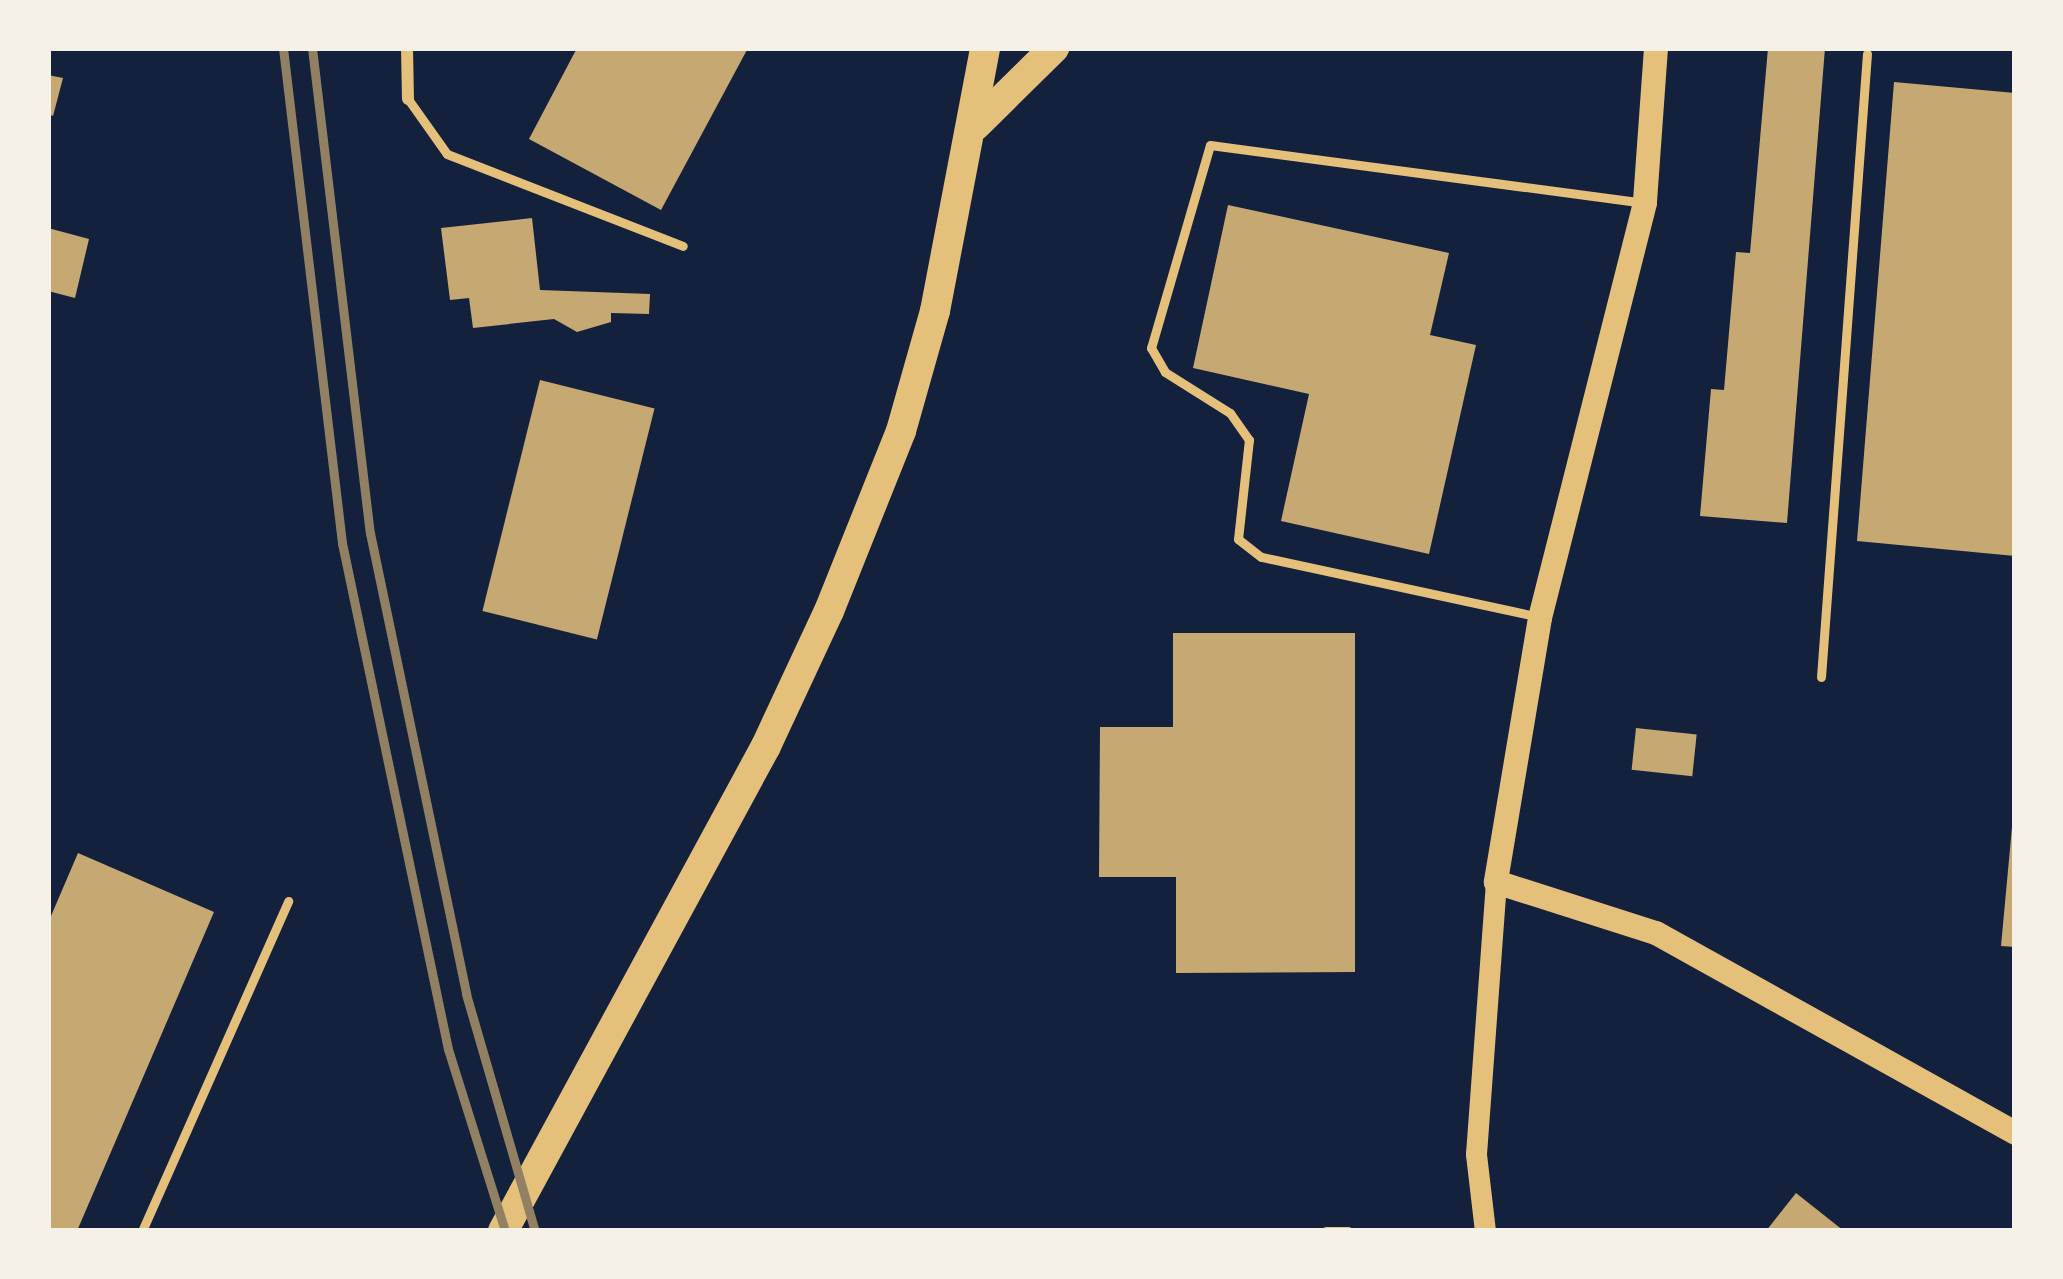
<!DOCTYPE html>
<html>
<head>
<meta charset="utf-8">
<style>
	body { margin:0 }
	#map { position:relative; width:2063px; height:1279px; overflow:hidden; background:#14213d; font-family:"Varela Round",sans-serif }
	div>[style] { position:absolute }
	.building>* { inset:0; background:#c6a872; transform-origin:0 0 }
	.service>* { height:9px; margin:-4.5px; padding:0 4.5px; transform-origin:4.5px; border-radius:4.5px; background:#e5c07b }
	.minor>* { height:12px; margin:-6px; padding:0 6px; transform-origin:6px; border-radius:6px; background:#e5c07b }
	.tertiary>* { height:21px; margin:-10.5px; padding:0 10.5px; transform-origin:10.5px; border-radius:10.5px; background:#e5c07b }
	.secondary>* { height:24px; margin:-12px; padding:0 12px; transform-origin:12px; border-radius:12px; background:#e5c07b }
	.primary>* { height:30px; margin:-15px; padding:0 15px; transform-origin:15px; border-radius:15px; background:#e5c07b }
	.rail>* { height:9px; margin:-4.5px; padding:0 4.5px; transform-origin:4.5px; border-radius:4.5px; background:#918062 }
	span { translate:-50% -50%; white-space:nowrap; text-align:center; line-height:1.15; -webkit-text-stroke:12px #f6f1e7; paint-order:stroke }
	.frame { position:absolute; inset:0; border:51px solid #f6f1e7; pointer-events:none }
</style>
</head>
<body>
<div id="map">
	<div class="building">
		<i style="clip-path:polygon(577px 48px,748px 48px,661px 210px,529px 139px)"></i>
		<i style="clip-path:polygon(1768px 48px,1825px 48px,1787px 523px,1700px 516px,1711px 389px,1724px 390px,1736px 252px,1750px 253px)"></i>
		<i style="clip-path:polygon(48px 75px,63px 78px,53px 116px,48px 114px)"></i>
		<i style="clip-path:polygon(1894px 82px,2015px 93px,2015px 556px,1857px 541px)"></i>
		<i style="clip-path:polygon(1228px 205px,1449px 253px,1430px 335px,1476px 345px,1429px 554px,1281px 521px,1309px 394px,1193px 368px)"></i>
		<i style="clip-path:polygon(532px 218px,540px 290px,650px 294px,649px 314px,611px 313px,611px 322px,577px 332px,554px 319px,473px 328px,469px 298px,450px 300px,441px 228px)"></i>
		<i style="clip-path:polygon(48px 228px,89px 239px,75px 298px,48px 291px)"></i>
		<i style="left:540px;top:380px;width:118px;height:238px;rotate:14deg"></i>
		<i style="clip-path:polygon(1173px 633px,1355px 633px,1355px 972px,1176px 973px,1176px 877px,1099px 877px,1100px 727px,1173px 727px)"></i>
		<i style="left:1636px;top:728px;width:61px;height:42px;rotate:6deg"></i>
		<i style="clip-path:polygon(2012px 827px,2015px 827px,2015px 947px,2001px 946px)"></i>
		<i style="clip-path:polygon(78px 853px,214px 912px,77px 1231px,48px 1231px,48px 923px)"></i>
		<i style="clip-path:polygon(1796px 1193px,1844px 1231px,1766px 1231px)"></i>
	</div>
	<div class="service">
		<i style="left:408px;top:99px;width:67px;rotate:54.7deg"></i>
		<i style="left:447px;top:154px;width:253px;rotate:21.3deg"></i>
		<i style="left:1535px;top:616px;width:280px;rotate:-167.8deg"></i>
		<i style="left:1261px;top:557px;width:29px;rotate:-142deg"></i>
		<i style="left:1238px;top:539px;width:100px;rotate:-83.7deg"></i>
		<i style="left:1249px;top:440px;width:33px;rotate:-125deg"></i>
		<i style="left:1230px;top:413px;width:77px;rotate:-147.8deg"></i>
		<i style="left:1165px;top:372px;width:28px;rotate:-120deg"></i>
		<i style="left:1151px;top:348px;width:211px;rotate:-73.8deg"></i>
		<i style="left:1210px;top:145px;width:437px;rotate:7.6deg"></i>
		<i style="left:1821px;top:677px;width:625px;rotate:-85.78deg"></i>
		<i style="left:142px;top:1231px;width:361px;rotate:-66.1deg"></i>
		<i style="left:1326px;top:1231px;width:22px"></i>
	</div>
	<div class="minor">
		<i style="left:407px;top:48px;width:51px;rotate:88.9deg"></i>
	</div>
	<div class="tertiary">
		<i style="left:1485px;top:1231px;width:78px;rotate:-96.7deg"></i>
		<i style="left:1476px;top:1154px;width:273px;rotate:-85.8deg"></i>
	</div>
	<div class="secondary">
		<i style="left:1656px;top:48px;width:155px;rotate:94.1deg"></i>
		<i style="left:1645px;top:203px;width:428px;rotate:104.2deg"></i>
		<i style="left:1540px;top:618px;width:268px;rotate:99.5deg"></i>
		<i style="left:1496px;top:882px;width:168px;rotate:17.7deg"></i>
		<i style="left:1656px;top:933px;width:411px;rotate:29.1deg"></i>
	</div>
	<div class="primary">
		<i style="left:976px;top:125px;width:110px;rotate:-44.6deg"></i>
		<i style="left:503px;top:1231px;width:552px;rotate:-61.53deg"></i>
		<i style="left:766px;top:746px;width:149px;rotate:-65deg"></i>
		<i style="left:829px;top:611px;width:194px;rotate:-68.2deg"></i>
		<i style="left:901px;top:431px;width:125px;rotate:-74.2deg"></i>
		<i style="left:935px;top:311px;width:268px;rotate:-79.2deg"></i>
	</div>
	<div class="rail">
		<i style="left:283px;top:48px;width:499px;rotate:83.2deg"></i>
		<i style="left:342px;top:543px;width:517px;rotate:78.17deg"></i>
		<i style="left:448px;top:1049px;width:191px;rotate:72.6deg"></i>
		<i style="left:312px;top:48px;width:488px;rotate:83.2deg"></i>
		<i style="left:370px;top:533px;width:471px;rotate:78.2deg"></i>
		<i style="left:466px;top:994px;width:247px;rotate:73.8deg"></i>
	</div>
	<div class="frame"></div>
</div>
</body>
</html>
